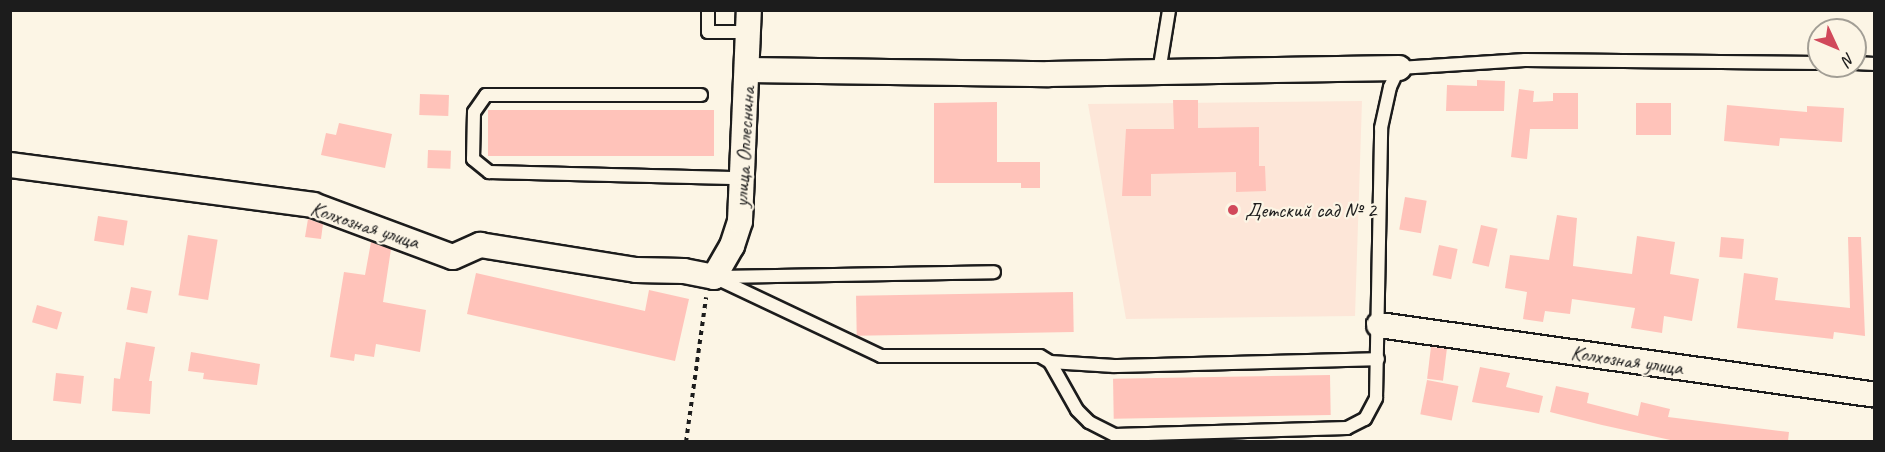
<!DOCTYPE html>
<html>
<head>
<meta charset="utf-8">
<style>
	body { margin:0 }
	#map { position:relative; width:1885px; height:452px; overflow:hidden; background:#fcf5e5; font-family:Caveat,sans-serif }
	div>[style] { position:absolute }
	.built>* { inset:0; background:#fde6d8 }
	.building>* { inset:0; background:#ffc3ba; transform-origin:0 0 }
	.path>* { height:4px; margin-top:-2px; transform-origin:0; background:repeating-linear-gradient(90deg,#1c1c1c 0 4.5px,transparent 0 9px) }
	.roads { filter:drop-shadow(2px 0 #1c1c1c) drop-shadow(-2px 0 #1c1c1c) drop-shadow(0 2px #1c1c1c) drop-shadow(0 -2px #1c1c1c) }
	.service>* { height:12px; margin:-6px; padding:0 6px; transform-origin:6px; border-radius:6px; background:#fcf5e5 }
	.minor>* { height:24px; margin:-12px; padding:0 12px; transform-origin:12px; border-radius:12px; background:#fcf5e5 }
	.dots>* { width:16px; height:16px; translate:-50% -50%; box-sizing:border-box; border:3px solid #fcf5e5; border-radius:50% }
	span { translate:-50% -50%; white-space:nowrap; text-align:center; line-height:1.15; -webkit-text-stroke:4.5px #fcf5e5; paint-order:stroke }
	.street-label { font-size:21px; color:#1c1c1c }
	.poi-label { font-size:21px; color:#1c1c1c }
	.left { translate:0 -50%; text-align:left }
	.frame { position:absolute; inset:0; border:12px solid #1c1c1c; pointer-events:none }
	.north { position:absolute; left:1807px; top:18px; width:60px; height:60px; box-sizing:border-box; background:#fcf5e5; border:2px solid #a29e95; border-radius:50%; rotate:134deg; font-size:16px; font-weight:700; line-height:24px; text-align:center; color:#1c1c1c }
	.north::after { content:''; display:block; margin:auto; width:21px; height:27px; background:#d1495b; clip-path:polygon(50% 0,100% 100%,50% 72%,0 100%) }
</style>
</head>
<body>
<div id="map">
	<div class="built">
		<i style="clip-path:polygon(1362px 101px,1355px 316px,1126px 319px,1088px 104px)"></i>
	</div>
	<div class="building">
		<i style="clip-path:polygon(1477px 80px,1505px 81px,1504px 111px,1446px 111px,1447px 85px,1477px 86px)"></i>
		<i style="clip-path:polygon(1519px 89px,1534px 91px,1533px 102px,1553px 101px,1553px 93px,1578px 93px,1578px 129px,1530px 129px,1527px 159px,1511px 157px)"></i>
		<i style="left:420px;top:94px;width:29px;height:21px;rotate:2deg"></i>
		<i style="clip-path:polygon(1173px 100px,1198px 100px,1198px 128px,1259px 127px,1259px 166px,1265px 166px,1266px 191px,1236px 192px,1236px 172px,1151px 174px,1151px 196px,1122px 196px,1126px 129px,1174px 129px)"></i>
		<i style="clip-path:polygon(997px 102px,997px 162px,1040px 162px,1040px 188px,1021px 188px,1021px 183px,934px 183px,934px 103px)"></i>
		<i style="left:1636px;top:103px;width:35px;height:32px"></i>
		<i style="clip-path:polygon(1727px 105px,1807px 112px,1807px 106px,1844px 108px,1842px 142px,1780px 138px,1779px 146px,1724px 141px)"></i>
		<i style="left:714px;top:110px;width:46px;height:226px;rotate:90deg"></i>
		<i style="clip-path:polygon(339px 123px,392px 134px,385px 168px,321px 155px,326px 133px,336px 135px)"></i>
		<i style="left:428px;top:150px;width:23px;height:18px;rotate:2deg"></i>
		<i style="left:1405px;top:197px;width:22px;height:33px;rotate:10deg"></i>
		<i style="clip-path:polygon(1557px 215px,1577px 218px,1573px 266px,1632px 274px,1637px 236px,1675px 242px,1670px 274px,1699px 279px,1692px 321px,1664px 316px,1662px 333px,1631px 328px,1635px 308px,1572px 299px,1570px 314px,1545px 311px,1543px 322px,1523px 319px,1527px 292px,1505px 288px,1510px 255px,1549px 260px)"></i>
		<i style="left:98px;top:216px;width:30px;height:25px;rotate:9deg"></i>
		<i style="clip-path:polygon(308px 219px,323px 224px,321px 239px,305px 237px)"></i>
		<i style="left:1481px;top:225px;width:17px;height:39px;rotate:13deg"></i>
		<i style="left:188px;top:235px;width:30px;height:61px;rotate:9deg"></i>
		<i style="left:1721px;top:237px;width:23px;height:20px;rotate:5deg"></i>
		<i style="clip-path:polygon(1848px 237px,1861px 237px,1865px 336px,1834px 332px,1833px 339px,1737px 328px,1744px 273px,1778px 278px,1775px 300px,1850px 308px)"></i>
		<i style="clip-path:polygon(371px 242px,391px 249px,383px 302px,426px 310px,420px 352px,376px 344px,374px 357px,355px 354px,354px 361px,330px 357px,344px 272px,365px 275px)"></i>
		<i style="left:1439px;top:245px;width:19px;height:31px;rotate:12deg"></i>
		<i style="clip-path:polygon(476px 273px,645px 311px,649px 290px,689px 299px,675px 361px,467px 314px)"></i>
		<i style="left:131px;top:287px;width:21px;height:23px;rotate:11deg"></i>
		<i style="left:1073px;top:292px;width:40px;height:217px;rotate:89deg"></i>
		<i style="left:37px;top:305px;width:26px;height:18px;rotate:16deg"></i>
		<i style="clip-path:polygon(126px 342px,155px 347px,149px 381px,152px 381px,150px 414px,112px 411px,114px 378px,120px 379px)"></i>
		<i style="left:1431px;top:347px;width:16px;height:32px;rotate:7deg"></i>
		<i style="clip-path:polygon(191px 352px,260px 364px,257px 385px,203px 379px,204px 373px,188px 371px)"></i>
		<i style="clip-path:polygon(1480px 367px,1510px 373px,1506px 387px,1543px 396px,1539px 413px,1472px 402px)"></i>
		<i style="left:56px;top:373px;width:28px;height:28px;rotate:6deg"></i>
		<i style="left:1330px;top:375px;width:40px;height:217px;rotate:89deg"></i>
		<i style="left:1427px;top:380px;width:32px;height:35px;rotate:11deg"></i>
		<i style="clip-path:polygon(1556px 386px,1589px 393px,1587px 403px,1638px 416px,1641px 402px,1670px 409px,1668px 417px,1789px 432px,1788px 441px,1675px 441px,1602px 425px,1550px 412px)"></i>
	</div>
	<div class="path">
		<i style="left:686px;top:442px;width:146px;rotate:-82.1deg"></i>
	</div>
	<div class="roads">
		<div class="service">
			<i style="left:708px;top:10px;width:22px;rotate:90deg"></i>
			<i style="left:708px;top:32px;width:41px"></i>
			<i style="left:1855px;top:63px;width:19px;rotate:3deg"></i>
			<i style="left:1159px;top:72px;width:63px;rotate:-80.8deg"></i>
			<i style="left:701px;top:95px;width:215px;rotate:180deg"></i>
			<i style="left:486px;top:95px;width:21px;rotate:125deg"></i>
			<i style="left:474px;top:112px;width:47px;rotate:91.2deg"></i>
			<i style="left:473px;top:159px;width:21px;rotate:39deg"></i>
			<i style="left:489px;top:172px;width:253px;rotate:1.4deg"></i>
			<i style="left:714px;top:277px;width:185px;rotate:25.3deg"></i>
			<i style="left:881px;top:356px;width:159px"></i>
			<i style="left:1040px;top:356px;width:12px;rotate:31deg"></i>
			<i style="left:1050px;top:362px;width:55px;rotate:60.6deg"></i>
			<i style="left:1077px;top:410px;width:17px;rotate:45deg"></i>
			<i style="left:1089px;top:422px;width:29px;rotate:27deg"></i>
			<i style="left:1115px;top:435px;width:232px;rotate:-1.7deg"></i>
			<i style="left:1347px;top:428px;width:20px;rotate:-27deg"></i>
			<i style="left:1365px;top:419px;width:24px;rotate:-62deg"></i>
			<i style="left:1376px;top:398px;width:270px;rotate:-88.9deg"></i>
			<i style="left:1381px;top:128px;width:42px;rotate:-77.6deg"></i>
			<i style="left:1390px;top:87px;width:21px;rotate:-65deg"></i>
			<i style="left:1399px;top:68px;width:126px;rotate:-3.6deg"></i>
			<i style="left:1525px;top:60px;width:294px;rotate:0.6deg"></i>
			<i style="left:718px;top:277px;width:276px;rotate:-1deg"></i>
			<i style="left:1050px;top:362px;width:64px;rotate:3.6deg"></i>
			<i style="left:1114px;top:366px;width:264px;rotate:-1.5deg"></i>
		</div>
		<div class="minor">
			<i style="left:748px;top:70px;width:301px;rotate:0.8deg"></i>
			<i style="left:1049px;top:74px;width:350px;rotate:-1deg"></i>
			<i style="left:10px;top:165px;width:306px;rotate:7.5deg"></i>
			<i style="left:313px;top:205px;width:149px;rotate:20.4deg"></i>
			<i style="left:453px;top:257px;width:30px;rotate:-24deg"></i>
			<i style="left:480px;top:245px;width:158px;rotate:9.1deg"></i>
			<i style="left:636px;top:270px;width:48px;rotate:1.2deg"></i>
			<i style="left:684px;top:271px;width:31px;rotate:11deg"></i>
			<i style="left:714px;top:277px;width:36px;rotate:-60deg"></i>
			<i style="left:732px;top:246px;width:26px;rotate:-72deg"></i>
			<i style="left:740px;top:221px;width:211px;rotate:-87.6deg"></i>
			<i style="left:1379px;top:325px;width:500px;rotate:8deg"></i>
		</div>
	</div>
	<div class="dots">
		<i style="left:1233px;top:210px;background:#d1495b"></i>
	</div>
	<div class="street-label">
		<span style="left:744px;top:147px;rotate:-87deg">улица Оплеснина</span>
		<span style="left:365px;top:225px;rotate:18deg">Колхозная улица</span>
		<span style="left:1627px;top:360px;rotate:8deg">Колхозная улица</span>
	</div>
	<div class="poi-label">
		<span class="left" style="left:1245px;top:210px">Детский сад № 2</span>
	</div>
	<div class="frame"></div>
	<div class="north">N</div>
</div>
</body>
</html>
